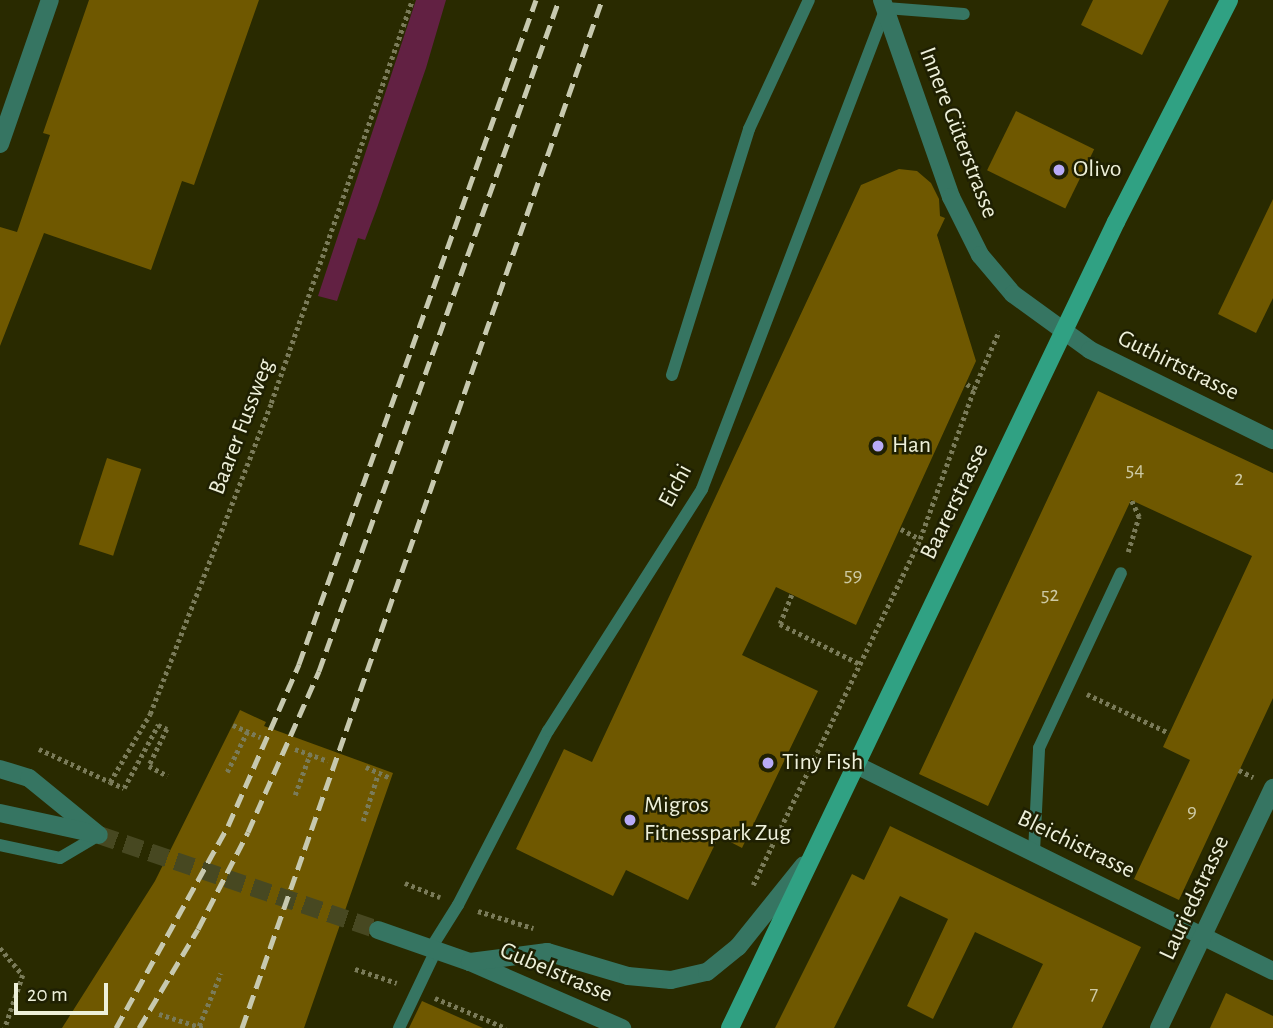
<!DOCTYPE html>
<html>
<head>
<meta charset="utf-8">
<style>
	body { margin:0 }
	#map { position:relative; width:1273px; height:1028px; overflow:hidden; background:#292a00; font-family:"Alegreya Sans",sans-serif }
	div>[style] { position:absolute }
	.green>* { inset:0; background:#622143 }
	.building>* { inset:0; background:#6f5800; transform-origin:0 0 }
	.tertiary-tunnel>* { height:18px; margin-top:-9px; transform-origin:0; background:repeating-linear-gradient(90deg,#474821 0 18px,transparent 0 27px) }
	.path>* { height:4.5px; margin-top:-2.25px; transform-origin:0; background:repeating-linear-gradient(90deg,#7a7b59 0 3.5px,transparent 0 7px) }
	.service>* { height:12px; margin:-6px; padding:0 6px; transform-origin:6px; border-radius:6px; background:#367562 }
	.minor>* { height:18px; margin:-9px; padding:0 9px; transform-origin:9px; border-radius:9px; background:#367562 }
	.tertiary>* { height:18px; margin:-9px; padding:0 9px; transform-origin:9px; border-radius:9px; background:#367562 }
	.secondary>* { height:18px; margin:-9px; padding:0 9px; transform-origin:9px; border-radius:9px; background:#30a183 }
	.rail>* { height:5px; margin-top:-2.5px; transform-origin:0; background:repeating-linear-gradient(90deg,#c7c9af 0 14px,transparent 0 21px) }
	.dots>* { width:19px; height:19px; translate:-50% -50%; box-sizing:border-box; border:4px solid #1f2002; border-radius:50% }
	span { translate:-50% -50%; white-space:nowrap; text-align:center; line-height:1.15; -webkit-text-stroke:5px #1f2002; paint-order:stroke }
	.number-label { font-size:21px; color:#cecaa4 }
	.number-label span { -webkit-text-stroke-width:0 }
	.street-label { font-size:24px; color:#eef0da }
	.poi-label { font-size:24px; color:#eef0da }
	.left { translate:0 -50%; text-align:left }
	.scale { position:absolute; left:14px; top:983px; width:94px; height:32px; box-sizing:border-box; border:4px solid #eef0da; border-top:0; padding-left:9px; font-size:21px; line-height:24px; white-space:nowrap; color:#eef0da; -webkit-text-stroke:5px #1f2002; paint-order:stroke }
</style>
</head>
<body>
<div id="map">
	<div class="green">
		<i style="clip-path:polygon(416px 0,446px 0,426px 68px,377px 208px,365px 240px,358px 238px,337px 301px,318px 296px)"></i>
	</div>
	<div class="building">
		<i style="clip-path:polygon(89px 0,259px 0,194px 185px,182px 181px,151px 270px,44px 233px,0 346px,0 227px,17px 232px,50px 135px,43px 133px)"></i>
		<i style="clip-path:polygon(1093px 0,1169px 0,1142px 55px,1081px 25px)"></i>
		<i style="left:1016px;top:111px;width:87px;height:66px;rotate:26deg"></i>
		<i style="clip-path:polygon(899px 169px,917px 171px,931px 183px,939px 199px,940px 216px,945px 218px,937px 235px,976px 361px,856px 625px,776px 587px,742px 655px,818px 691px,742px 848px,719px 836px,688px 900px,626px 870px,613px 896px,516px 849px,564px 749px,592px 762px,861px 185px)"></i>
		<i style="clip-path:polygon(1273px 199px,1273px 298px,1256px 333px,1218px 314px)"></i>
		<i style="clip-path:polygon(1098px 391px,1273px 473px,1273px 698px,1179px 900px,1134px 879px,1190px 760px,1163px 747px,1252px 556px,1131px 500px,988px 806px,919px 774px)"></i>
		<i style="left:107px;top:458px;width:36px;height:91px;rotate:18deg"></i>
		<i style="clip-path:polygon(240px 710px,266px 722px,264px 726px,393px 773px,304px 1028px,62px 1028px,155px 881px)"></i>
		<i style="clip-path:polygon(890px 826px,1141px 947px,1102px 1028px,1012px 1028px,1043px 964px,975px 932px,933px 1019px,907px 1006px,948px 919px,900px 896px,834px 1028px,775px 1028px,852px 874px,864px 880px)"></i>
		<i style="clip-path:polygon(1226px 993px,1273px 1016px,1273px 1028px,1210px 1028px)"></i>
		<i style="clip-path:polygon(422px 1001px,483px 1028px,409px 1028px)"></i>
	</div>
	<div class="tertiary-tunnel">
		<i style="left:99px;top:835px;width:295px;rotate:18.8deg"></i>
	</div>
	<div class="path">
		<i style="left:967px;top:384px;width:9px;rotate:36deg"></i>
		<i style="left:974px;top:389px;width:63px;rotate:-66.7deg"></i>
		<i style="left:901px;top:529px;width:21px;rotate:28deg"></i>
		<i style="left:1128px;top:552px;width:37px;rotate:-73deg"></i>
		<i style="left:1139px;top:517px;width:19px;rotate:-115deg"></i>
		<i style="left:792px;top:595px;width:31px;rotate:112deg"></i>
		<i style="left:780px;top:624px;width:89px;rotate:26.6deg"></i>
		<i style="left:1087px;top:694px;width:91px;rotate:25.4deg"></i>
		<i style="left:233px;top:725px;width:30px;rotate:24deg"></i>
		<i style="left:39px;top:749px;width:78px;rotate:24.9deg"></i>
		<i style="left:110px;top:782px;width:79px;rotate:-59.5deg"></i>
		<i style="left:150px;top:714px;width:334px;rotate:-68.7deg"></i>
		<i style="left:271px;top:403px;width:427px;rotate:-70.7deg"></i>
		<i style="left:295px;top:749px;width:35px;rotate:20deg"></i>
		<i style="left:366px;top:767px;width:27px;rotate:24deg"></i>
		<i style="left:1239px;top:770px;width:16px;rotate:27deg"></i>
		<i style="left:227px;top:772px;width:45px;rotate:-63.4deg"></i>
		<i style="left:110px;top:782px;width:15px;rotate:23deg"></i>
		<i style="left:124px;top:788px;width:72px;rotate:-61.6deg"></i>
		<i style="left:158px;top:725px;width:10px;rotate:24deg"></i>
		<i style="left:167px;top:729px;width:41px;rotate:115.9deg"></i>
		<i style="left:149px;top:766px;width:21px;rotate:28deg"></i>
		<i style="left:295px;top:795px;width:44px;rotate:-69.9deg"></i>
		<i style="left:363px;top:821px;width:49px;rotate:-72.3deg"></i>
		<i style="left:405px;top:883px;width:38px;rotate:22deg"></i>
		<i style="left:753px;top:885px;width:384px;rotate:-64.2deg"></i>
		<i style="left:920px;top:539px;width:159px;rotate:-70.2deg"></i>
		<i style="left:478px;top:911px;width:58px;rotate:17.2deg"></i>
		<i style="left:0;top:948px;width:35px;rotate:50deg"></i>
		<i style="left:23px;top:975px;width:56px;rotate:108.8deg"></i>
		<i style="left:355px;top:969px;width:44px;rotate:18.4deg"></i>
		<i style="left:435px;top:998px;width:77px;rotate:22.9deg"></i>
		<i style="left:159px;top:1014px;width:46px;rotate:17.7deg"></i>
		<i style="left:199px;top:1026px;width:57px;rotate:-67.5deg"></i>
	</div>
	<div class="service">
		<i style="left:672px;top:375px;width:258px;rotate:-72.6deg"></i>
		<i style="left:749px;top:129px;width:142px;rotate:-65.1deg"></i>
		<i style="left:0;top:845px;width:61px;rotate:12.2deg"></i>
		<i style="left:60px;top:858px;width:45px;rotate:-30.5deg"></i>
		<i style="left:1034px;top:852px;width:104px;rotate:-87.2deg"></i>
		<i style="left:1039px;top:748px;width:193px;rotate:-64.9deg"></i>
		<i style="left:431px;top:948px;width:51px;rotate:-57.9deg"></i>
		<i style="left:458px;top:905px;width:196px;rotate:-62.7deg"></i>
		<i style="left:548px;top:731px;width:287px;rotate:-57.5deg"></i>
		<i style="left:702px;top:489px;width:515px;rotate:-69.07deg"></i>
		<i style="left:886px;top:8px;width:78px;rotate:4.4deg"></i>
		<i style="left:399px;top:1028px;width:86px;rotate:-64.6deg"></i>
	</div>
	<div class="minor">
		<i style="left:882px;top:0;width:209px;rotate:70.7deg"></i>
		<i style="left:951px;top:197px;width:65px;rotate:63.4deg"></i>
		<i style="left:980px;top:255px;width:51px;rotate:49.8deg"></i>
		<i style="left:1013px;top:294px;width:95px;rotate:36deg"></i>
		<i style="left:1090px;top:350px;width:204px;rotate:26.2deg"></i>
		<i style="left:0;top:144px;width:152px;rotate:-70.9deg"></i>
		<i style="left:856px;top:765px;width:465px;rotate:26.3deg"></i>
		<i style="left:1159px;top:1028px;width:266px;rotate:-64.6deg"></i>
	</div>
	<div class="tertiary">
		<i style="left:0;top:769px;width:30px;rotate:17deg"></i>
		<i style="left:29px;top:778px;width:90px;rotate:39.2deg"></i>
		<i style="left:0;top:813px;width:98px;rotate:12.3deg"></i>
		<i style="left:378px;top:930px;width:97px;rotate:19.2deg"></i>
		<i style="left:470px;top:962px;width:166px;rotate:23.5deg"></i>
		<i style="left:470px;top:962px;width:78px;rotate:-7.4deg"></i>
		<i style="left:547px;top:952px;width:84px;rotate:16.5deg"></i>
		<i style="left:628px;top:976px;width:43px;rotate:5.3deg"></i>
		<i style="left:671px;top:980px;width:37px;rotate:-13deg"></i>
		<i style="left:707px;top:972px;width:40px;rotate:-39deg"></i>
		<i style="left:738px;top:947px;width:105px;rotate:-51.2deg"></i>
	</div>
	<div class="secondary">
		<i style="left:730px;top:1028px;width:894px;rotate:-64.41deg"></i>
		<i style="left:1116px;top:222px;width:249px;rotate:-63deg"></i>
	</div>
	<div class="rail">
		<i style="left:116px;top:1028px;width:231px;rotate:-61deg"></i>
		<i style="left:228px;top:826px;width:177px;rotate:-66.3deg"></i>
		<i style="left:299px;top:664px;width:705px;rotate:-70.36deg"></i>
		<i style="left:139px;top:1028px;width:115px;rotate:-59.2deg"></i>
		<i style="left:198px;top:929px;width:109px;rotate:-62.7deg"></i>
		<i style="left:248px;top:832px;width:176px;rotate:-66.2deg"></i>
		<i style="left:319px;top:671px;width:713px;rotate:-70.32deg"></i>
		<i style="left:242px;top:1028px;width:1089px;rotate:-70.7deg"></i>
	</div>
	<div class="dots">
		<i style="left:1059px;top:170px;background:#b8abf7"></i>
		<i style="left:878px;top:446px;background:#b8abf7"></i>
		<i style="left:768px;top:763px;background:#b8abf7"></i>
		<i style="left:630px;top:820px;background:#b8abf7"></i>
	</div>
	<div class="number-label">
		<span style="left:1135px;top:470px">54</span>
		<span style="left:1239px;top:479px">2</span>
		<span style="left:853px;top:575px">59</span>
		<span style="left:1050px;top:595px">52</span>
		<span style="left:1192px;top:811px">9</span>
		<span style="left:1094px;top:994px">7</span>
	</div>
	<div class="street-label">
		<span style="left:958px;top:133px;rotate:69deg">Innere Güterstrasse</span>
		<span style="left:1178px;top:366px;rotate:26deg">Guthirtstrasse</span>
		<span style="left:242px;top:427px;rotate:-69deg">Baarer Fussweg</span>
		<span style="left:676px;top:486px;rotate:-62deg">Eichi</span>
		<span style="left:955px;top:502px;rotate:-64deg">Baarerstrasse</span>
		<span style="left:1076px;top:845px;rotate:26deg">Bleichistrasse</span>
		<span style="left:1195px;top:898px;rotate:-65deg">Lauriedstrasse</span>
		<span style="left:556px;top:973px;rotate:23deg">Gubelstrasse</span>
	</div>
	<div class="poi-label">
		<span class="left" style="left:1073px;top:170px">Olivo</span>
		<span class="left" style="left:892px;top:446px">Han</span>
		<span class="left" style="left:782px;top:763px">Tiny Fish</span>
		<span class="left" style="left:644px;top:820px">Migros<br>Fitnesspark Zug</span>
	</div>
	<div class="scale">20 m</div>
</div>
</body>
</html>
